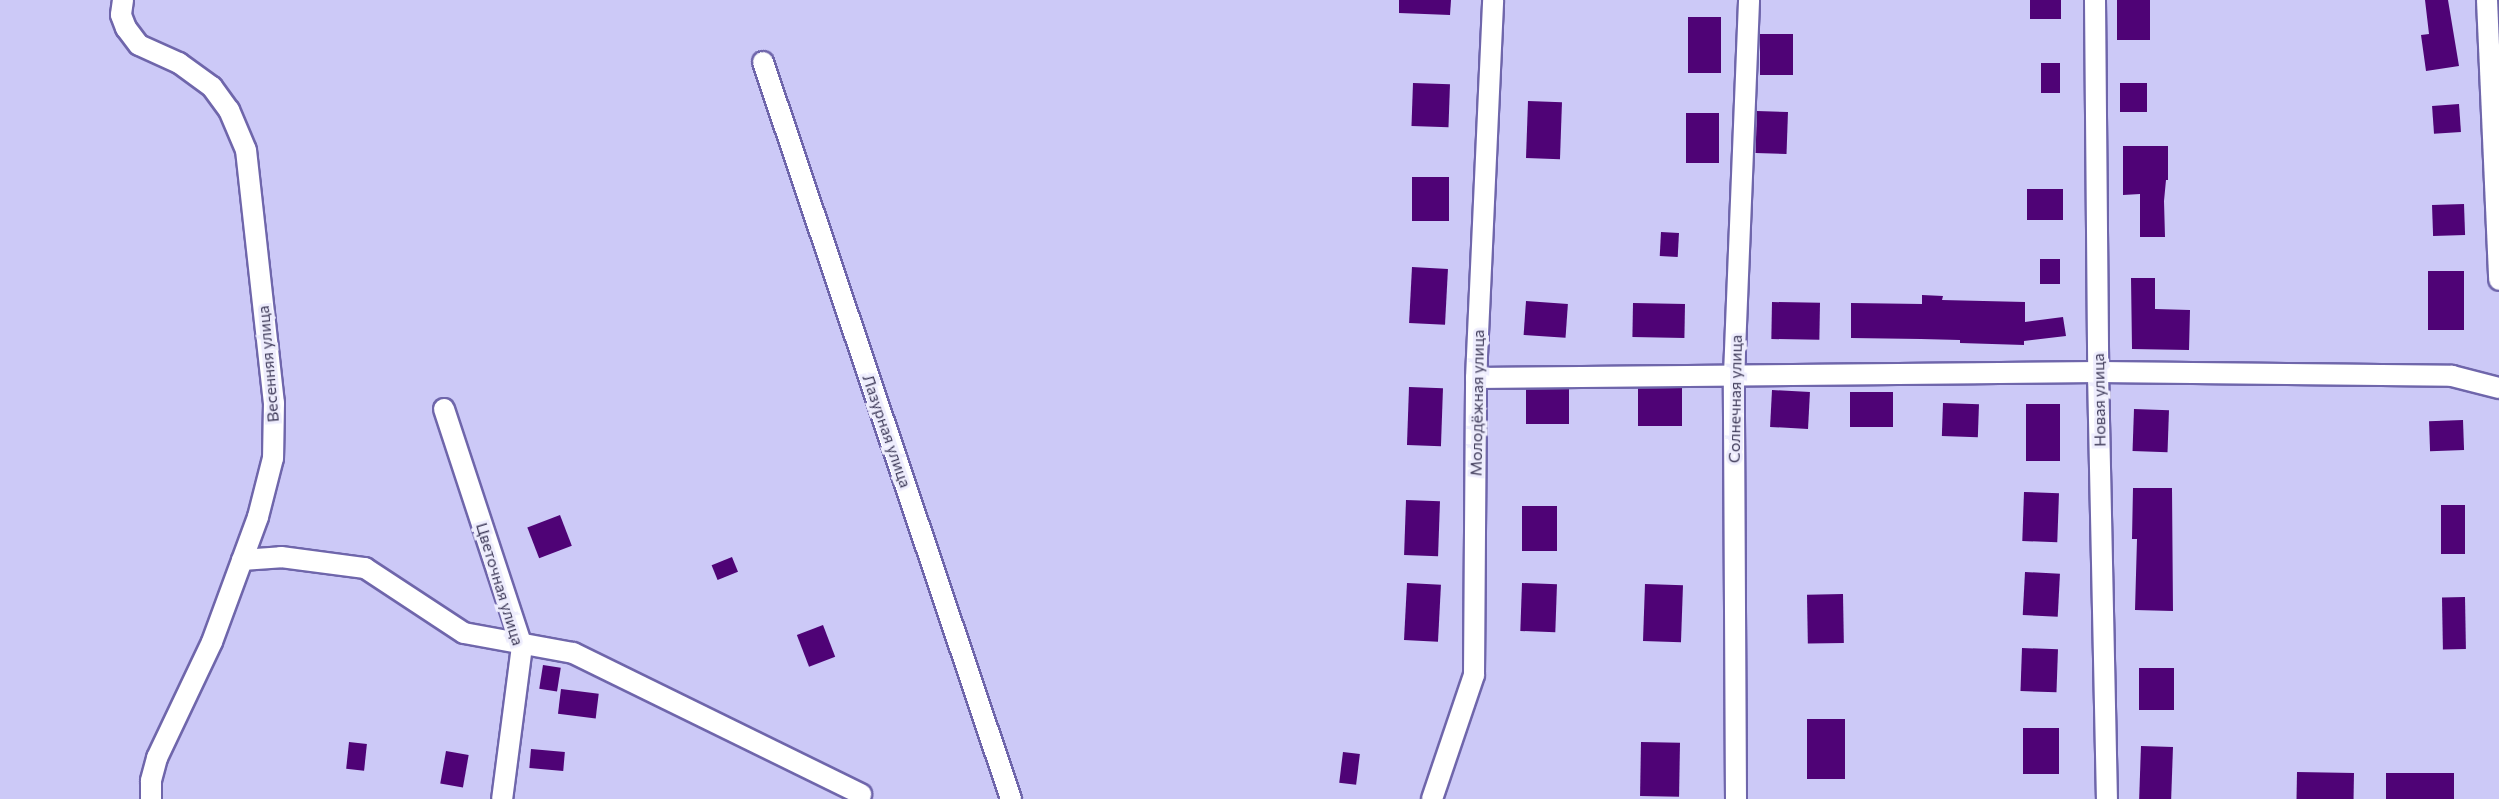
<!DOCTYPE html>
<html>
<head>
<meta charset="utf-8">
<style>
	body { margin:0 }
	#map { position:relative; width:2499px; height:799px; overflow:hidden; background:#ccc9f7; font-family:Commissioner,sans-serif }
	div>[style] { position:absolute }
	.building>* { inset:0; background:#4f0376; transform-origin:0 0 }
	.roads { filter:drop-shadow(2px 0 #6f66ab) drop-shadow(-2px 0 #6f66ab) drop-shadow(0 2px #6f66ab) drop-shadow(0 -2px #6f66ab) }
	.street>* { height:20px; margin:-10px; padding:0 10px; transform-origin:10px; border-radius:10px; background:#fff }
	span { translate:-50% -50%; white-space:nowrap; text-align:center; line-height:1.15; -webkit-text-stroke:6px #eeedfd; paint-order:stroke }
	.street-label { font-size:16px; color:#3c3857 }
</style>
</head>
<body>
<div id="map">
	<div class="building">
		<i style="clip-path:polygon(1399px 0,1451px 0,1450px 15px,1399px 13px)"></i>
		<i style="left:2030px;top:0;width:31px;height:19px"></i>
		<i style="left:2150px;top:0;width:40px;height:33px;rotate:90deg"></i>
		<i style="clip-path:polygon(2425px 0,2448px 0,2459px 66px,2426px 71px,2421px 35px,2429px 34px)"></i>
		<i style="left:1688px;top:17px;width:33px;height:56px"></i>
		<i style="left:1760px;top:34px;width:33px;height:41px"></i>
		<i style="left:2041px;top:63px;width:19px;height:30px"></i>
		<i style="left:1413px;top:83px;width:37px;height:43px;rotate:2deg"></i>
		<i style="left:2120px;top:83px;width:27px;height:29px"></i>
		<i style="left:1528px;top:101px;width:34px;height:57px;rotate:2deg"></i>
		<i style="left:2459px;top:104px;width:28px;height:27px;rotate:86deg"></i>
		<i style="left:1757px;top:111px;width:31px;height:42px;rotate:2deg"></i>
		<i style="left:1686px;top:113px;width:33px;height:50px"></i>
		<i style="clip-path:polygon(2123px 146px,2168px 146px,2168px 180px,2166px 180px,2164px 201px,2165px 237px,2140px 237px,2140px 194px,2123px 195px)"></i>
		<i style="left:1449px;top:177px;width:44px;height:37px;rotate:90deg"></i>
		<i style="left:2027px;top:189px;width:36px;height:31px"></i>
		<i style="left:2464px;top:204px;width:31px;height:32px;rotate:88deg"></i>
		<i style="left:1661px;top:232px;width:18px;height:24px;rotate:3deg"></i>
		<i style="left:2040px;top:259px;width:20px;height:25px"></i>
		<i style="left:1412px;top:267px;width:36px;height:56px;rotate:3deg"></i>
		<i style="left:2428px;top:271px;width:36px;height:59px"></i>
		<i style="clip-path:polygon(2131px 278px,2155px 278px,2155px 309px,2190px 310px,2189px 350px,2132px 349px)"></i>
		<i style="clip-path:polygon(1922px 295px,1943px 296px,1942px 300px,2025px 302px,2025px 322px,2063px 317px,2066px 336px,2024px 341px,2024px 345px,1960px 343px,1960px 340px,1921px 339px,1851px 338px,1851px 303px,1922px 304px)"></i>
		<i style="left:1526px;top:301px;width:42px;height:34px;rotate:4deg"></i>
		<i style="left:1772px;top:302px;width:48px;height:37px;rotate:1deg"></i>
		<i style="left:1633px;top:303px;width:52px;height:34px;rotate:1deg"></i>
		<i style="left:1409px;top:387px;width:34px;height:58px;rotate:2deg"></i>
		<i style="left:1638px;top:388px;width:44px;height:38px"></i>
		<i style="left:1569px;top:389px;width:35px;height:43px;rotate:90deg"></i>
		<i style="left:1772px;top:390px;width:38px;height:37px;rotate:3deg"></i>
		<i style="left:1850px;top:392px;width:43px;height:35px"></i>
		<i style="left:1943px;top:403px;width:36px;height:33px;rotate:2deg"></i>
		<i style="left:2026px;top:404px;width:34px;height:57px"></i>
		<i style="left:2134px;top:409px;width:35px;height:42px;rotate:2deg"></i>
		<i style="left:2463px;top:420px;width:30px;height:34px;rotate:88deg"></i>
		<i style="clip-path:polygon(2133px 488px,2172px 488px,2173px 611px,2135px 610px,2137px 539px,2132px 539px)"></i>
		<i style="left:2024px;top:492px;width:35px;height:49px;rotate:2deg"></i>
		<i style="left:1406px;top:500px;width:34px;height:55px;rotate:2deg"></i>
		<i style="left:2441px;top:505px;width:24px;height:49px"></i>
		<i style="left:1522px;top:506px;width:35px;height:45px"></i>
		<i style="left:560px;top:515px;width:33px;height:35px;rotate:69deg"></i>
		<i style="left:732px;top:557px;width:16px;height:22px;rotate:68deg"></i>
		<i style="left:2025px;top:572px;width:35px;height:43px;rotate:3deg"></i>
		<i style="left:1407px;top:583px;width:34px;height:57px;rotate:3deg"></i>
		<i style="left:1522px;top:583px;width:35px;height:48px;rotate:2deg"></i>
		<i style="left:1645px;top:584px;width:38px;height:57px;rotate:2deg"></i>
		<i style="left:1843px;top:594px;width:49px;height:36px;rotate:89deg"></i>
		<i style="left:2465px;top:597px;width:52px;height:23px;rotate:89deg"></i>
		<i style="left:823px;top:625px;width:34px;height:28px;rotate:69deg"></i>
		<i style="left:2022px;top:648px;width:36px;height:43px;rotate:2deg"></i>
		<i style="left:543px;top:665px;width:18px;height:24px;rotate:9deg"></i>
		<i style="left:2139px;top:668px;width:35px;height:42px"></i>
		<i style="left:561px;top:689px;width:38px;height:25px;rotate:7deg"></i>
		<i style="left:1807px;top:719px;width:38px;height:60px"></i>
		<i style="left:2023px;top:728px;width:36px;height:46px"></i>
		<i style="left:349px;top:742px;width:18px;height:27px;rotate:6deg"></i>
		<i style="left:1641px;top:742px;width:39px;height:54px;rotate:1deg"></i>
		<i style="left:2141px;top:746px;width:32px;height:53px;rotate:2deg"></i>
		<i style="left:531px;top:749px;width:34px;height:19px;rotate:5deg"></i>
		<i style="left:446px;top:751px;width:23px;height:33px;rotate:10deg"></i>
		<i style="left:1343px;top:752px;width:17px;height:31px;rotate:7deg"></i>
		<i style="left:2297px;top:772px;width:57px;height:27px;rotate:1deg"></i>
		<i style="left:2454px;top:773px;width:26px;height:68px;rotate:90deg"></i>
	</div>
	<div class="roads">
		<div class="street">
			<i style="left:123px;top:0;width:15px;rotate:98deg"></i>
			<i style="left:121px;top:15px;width:14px;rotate:69deg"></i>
			<i style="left:126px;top:28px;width:21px;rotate:53deg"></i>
			<i style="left:139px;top:45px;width:44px;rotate:24.2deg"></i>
			<i style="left:179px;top:63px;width:41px;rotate:36deg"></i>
			<i style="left:212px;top:87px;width:29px;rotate:54deg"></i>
			<i style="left:229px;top:110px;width:43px;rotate:67deg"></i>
			<i style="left:246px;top:150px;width:255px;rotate:83.7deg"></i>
			<i style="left:274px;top:403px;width:55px;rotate:91deg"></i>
			<i style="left:273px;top:458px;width:61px;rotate:104.3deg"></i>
			<i style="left:258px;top:517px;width:133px;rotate:110.2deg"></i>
			<i style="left:212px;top:642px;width:128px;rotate:115.4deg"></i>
			<i style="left:157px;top:758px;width:24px;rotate:105deg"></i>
			<i style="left:151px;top:781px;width:18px;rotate:90deg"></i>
			<i style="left:2095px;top:0;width:372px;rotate:89.5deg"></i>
			<i style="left:2098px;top:372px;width:427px;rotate:88.8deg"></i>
			<i style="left:2487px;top:0;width:280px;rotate:87.5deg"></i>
			<i style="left:763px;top:62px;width:778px;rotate:71.4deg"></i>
			<i style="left:1476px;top:378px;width:622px;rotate:-0.55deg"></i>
			<i style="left:2098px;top:372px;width:354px;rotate:0.6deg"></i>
			<i style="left:2452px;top:376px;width:49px;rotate:14.3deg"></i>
			<i style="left:444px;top:409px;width:250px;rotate:71.8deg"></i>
			<i style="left:522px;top:646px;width:154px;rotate:97.4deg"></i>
			<i style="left:242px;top:560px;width:39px;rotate:-4deg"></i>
			<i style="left:281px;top:557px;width:85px;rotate:7.5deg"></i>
			<i style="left:365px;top:568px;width:118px;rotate:33.3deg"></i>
			<i style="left:464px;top:633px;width:111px;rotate:10.4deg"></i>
			<i style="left:573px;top:653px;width:321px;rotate:26.1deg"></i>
			<i style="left:1432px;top:799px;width:131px;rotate:-71.3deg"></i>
			<i style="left:1474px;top:675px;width:297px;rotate:-89.6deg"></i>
			<i style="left:1476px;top:378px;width:378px;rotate:-87.4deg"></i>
			<i style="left:1736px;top:799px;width:424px;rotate:-90.3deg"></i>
			<i style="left:1734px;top:375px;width:375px;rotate:-87.7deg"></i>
		</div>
	</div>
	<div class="street-label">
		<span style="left:268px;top:364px;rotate:-95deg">Весенняя улица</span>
		<span style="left:1735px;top:399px;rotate:-89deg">Солнечная улица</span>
		<span style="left:2099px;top:400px;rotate:-91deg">Новая улица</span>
		<span style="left:1477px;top:403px;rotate:-89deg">Молодёжная улица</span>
		<span style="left:887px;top:431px;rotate:71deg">Лазурная улица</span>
		<span style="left:500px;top:584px;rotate:73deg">Цветочная улица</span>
	</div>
</div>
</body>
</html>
